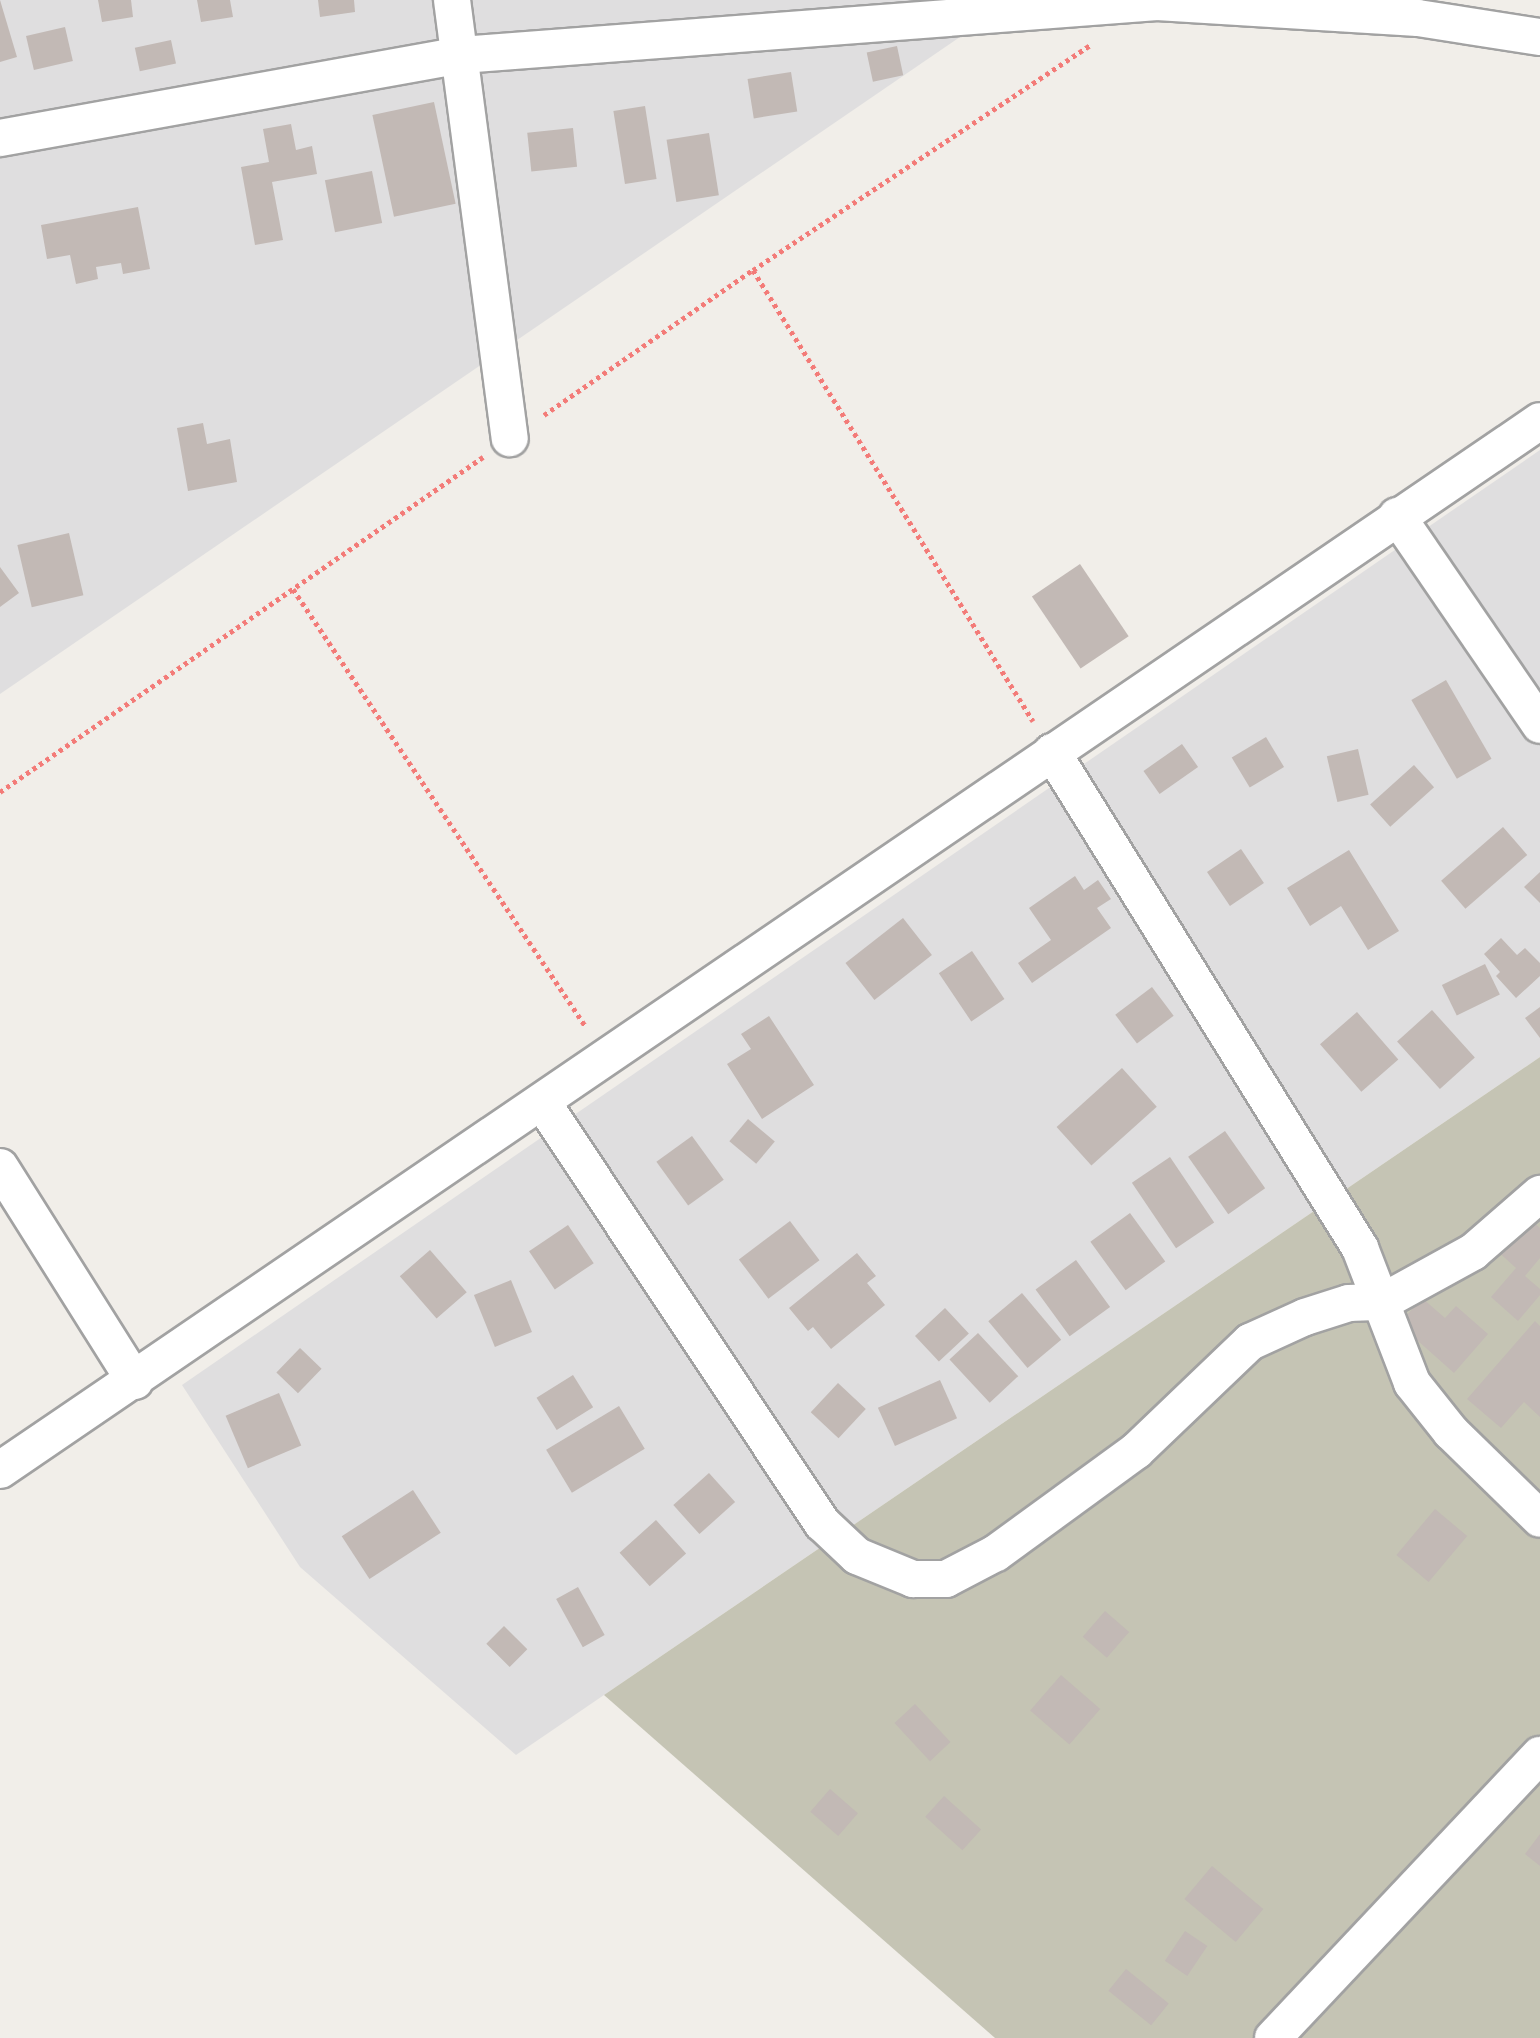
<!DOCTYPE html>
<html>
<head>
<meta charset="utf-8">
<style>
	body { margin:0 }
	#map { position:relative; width:1540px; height:2038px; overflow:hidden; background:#f1eee9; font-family:Overpass,sans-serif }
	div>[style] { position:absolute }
	.residential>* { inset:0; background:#dfdedf }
	.construction>* { inset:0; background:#c5c4b4 }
	.building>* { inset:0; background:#c2b9b5; transform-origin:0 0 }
	.path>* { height:5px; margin-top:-2.5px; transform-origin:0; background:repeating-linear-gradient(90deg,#f37b78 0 4px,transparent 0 8px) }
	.roads { filter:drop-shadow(2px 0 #a2a2a2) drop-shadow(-2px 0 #a2a2a2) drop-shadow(0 2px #a2a2a2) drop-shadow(0 -2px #a2a2a2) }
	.minor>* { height:36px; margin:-18px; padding:0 18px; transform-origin:18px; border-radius:18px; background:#fff }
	span { translate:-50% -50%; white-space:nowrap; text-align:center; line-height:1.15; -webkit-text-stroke:6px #fff; paint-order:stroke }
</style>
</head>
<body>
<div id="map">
	<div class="residential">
		<i style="clip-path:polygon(0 0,1014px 0,0 694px)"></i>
		<i style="clip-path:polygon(1540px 450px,1540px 1057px,516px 1755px,300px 1567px,182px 1385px)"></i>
	</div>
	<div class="construction">
		<i style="clip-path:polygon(1540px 1057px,1540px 2038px,995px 2038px,604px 1695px)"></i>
	</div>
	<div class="building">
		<i style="clip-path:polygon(0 0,17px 57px,0 62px)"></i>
		<i style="clip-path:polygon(98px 0,131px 0,133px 17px,102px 22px)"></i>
		<i style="clip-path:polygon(197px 0,230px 0,233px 17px,201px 22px)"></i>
		<i style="clip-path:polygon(318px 0,354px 0,355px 12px,320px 17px)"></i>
		<i style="left:65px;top:27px;width:35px;height:40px;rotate:77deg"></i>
		<i style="left:171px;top:40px;width:24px;height:37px;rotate:78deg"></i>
		<i style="left:897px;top:46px;width:30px;height:31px;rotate:78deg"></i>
		<i style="left:791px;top:72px;width:40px;height:44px;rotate:81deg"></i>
		<i style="left:434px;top:102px;width:104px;height:63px;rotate:78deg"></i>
		<i style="left:645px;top:106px;width:74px;height:32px;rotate:81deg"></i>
		<i style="clip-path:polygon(291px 124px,296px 150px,312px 146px,317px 174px,272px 182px,283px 240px,255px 245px,241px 167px,269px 162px,263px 129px)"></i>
		<i style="left:573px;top:128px;width:39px;height:46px;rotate:84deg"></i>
		<i style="left:709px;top:133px;width:63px;height:43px;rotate:81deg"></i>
		<i style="left:372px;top:171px;width:53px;height:48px;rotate:79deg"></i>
		<i style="clip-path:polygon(138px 207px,150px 269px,123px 274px,121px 263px,96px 267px,98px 279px,76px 284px,70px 255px,47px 259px,41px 225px)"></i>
		<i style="clip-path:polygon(203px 423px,207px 444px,230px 439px,237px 482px,188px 491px,177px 428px)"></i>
		<i style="left:69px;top:533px;width:64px;height:53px;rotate:77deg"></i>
		<i style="left:1080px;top:564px;width:87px;height:58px;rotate:56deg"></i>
		<i style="clip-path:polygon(0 567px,19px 593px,0 607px)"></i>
		<i style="left:1446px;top:680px;width:91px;height:40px;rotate:60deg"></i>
		<i style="left:1266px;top:737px;width:35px;height:40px;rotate:59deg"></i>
		<i style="left:1182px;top:744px;width:28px;height:47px;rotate:55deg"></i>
		<i style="left:1358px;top:749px;width:47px;height:32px;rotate:77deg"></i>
		<i style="left:1414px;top:765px;width:30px;height:59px;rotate:48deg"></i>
		<i style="left:1503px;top:827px;width:37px;height:82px;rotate:49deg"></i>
		<i style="left:1241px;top:849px;width:41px;height:41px;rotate:56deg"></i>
		<i style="clip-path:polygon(1349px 850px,1399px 931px,1368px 950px,1341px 906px,1310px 926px,1287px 888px)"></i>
		<i style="clip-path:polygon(1540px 872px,1540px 903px,1524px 887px)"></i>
		<i style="clip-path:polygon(1075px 876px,1084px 890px,1098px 880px,1111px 899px,1097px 908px,1111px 928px,1032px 983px,1018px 963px,1051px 940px,1029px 908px)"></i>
		<i style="left:903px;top:918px;width:47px;height:73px;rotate:52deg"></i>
		<i style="clip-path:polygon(1501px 938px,1517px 955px,1525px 948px,1540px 963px,1540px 976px,1516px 998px,1496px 976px,1500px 972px,1484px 954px)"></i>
		<i style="left:972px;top:951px;width:58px;height:40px;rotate:56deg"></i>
		<i style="left:1485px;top:964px;width:34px;height:48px;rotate:64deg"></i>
		<i style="left:1152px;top:987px;width:36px;height:46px;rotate:53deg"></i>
		<i style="clip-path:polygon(1540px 1007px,1540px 1038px,1525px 1018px)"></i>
		<i style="left:1432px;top:1010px;width:64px;height:47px;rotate:48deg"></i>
		<i style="left:1357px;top:1012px;width:63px;height:49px;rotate:49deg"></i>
		<i style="clip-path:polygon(769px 1016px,814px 1085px,762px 1119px,727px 1064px,751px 1049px,741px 1034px)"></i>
		<i style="left:1122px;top:1068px;width:52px;height:88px;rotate:48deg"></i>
		<i style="left:748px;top:1119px;width:35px;height:29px;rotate:40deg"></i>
		<i style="left:1225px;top:1131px;width:70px;height:45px;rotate:55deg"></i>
		<i style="left:692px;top:1136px;width:54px;height:44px;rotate:54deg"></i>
		<i style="left:1170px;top:1157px;width:79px;height:46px;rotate:56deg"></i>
		<i style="left:1130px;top:1213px;width:60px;height:49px;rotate:54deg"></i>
		<i style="clip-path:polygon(1525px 1215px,1540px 1228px,1540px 1258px,1525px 1276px,1540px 1289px,1540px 1295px,1518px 1321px,1491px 1297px,1516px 1268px,1495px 1249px)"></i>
		<i style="left:790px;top:1221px;width:49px;height:64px;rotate:53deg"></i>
		<i style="left:568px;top:1225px;width:46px;height:47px;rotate:56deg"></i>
		<i style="left:430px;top:1250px;width:56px;height:40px;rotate:49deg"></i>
		<i style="clip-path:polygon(857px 1253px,876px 1276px,867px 1283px,885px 1305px,831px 1349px,813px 1327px,808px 1331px,789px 1308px)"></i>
		<i style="left:1076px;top:1260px;width:58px;height:50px;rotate:54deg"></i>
		<i style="left:511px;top:1280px;width:56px;height:40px;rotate:68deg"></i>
		<i style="left:1022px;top:1293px;width:61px;height:44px;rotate:50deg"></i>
		<i style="clip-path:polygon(1422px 1298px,1445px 1318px,1456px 1306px,1488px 1334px,1454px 1373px,1399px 1324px)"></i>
		<i style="left:945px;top:1308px;width:35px;height:41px;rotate:47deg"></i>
		<i style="clip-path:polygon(1535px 1321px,1540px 1326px,1540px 1417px,1524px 1402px,1501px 1428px,1467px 1399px)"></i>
		<i style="left:978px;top:1333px;width:59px;height:39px;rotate:47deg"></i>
		<i style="left:300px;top:1348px;width:30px;height:34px;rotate:44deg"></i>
		<i style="left:573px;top:1375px;width:38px;height:43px;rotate:58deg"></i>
		<i style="left:940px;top:1380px;width:42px;height:68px;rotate:66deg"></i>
		<i style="left:838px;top:1383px;width:38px;height:40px;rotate:43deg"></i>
		<i style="left:279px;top:1393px;width:57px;height:58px;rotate:67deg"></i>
		<i style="left:619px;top:1406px;width:50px;height:85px;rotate:59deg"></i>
		<i style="left:709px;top:1473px;width:39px;height:48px;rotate:48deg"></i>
		<i style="left:413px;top:1490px;width:51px;height:85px;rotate:57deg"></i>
		<i style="left:1435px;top:1509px;width:42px;height:60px;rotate:40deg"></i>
		<i style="left:656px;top:1520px;width:45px;height:49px;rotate:48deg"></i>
		<i style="left:578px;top:1587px;width:55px;height:25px;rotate:61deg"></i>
		<i style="left:1105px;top:1611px;width:32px;height:34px;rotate:41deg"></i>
		<i style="left:504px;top:1626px;width:33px;height:25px;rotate:45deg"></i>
		<i style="left:1061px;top:1675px;width:52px;height:47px;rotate:41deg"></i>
		<i style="left:915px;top:1704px;width:52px;height:28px;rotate:47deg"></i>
		<i style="left:830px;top:1789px;width:37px;height:30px;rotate:41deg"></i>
		<i style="left:944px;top:1796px;width:50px;height:28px;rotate:42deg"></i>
		<i style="clip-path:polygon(1540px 1834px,1540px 1866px,1525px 1854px)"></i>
		<i style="left:1212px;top:1866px;width:67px;height:43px;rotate:40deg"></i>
		<i style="left:1185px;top:1931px;width:27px;height:36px;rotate:34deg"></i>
		<i style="left:1126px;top:1969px;width:55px;height:28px;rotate:39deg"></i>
	</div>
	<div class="path">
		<i style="left:753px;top:270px;width:531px;rotate:58.17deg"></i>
		<i style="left:544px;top:415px;width:254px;rotate:-34.8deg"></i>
		<i style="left:753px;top:270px;width:407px;rotate:-33.7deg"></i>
		<i style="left:293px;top:589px;width:527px;rotate:56.22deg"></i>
		<i style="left:0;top:792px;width:588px;rotate:-34.74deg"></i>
	</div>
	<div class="roads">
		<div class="minor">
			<i style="left:452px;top:0;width:442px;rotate:82.5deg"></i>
			<i style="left:0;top:138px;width:468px;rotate:-10.2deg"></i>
			<i style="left:461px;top:55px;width:698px;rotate:-4.35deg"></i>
			<i style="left:1157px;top:2px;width:261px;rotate:3.5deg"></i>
			<i style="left:1418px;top:18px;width:123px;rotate:8.9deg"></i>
			<i style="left:1397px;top:516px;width:253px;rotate:55.6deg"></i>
			<i style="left:1052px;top:752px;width:584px;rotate:58.16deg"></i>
			<i style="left:1360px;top:1248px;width:145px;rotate:68.9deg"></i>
			<i style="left:1412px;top:1383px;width:63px;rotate:51.5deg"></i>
			<i style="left:1451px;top:1432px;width:124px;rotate:44.3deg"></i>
			<i style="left:542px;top:1102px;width:506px;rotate:56.37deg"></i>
			<i style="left:822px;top:1523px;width:48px;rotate:43.3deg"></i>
			<i style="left:857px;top:1556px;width:61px;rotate:22.3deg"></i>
			<i style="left:913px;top:1579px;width:33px"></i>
			<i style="left:946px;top:1579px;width:56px;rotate:-27.5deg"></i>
			<i style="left:996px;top:1553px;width:173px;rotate:-36.1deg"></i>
			<i style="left:1136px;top:1451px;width:158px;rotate:-43.7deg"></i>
			<i style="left:1250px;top:1342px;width:60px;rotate:-24.4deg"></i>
			<i style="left:1305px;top:1317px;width:46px;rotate:-17.7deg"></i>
			<i style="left:1349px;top:1303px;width:33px;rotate:-2deg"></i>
			<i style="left:1382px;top:1302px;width:104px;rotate:-28.8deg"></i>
			<i style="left:1473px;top:1252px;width:89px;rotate:-40.9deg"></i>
			<i style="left:0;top:1167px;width:253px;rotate:57.8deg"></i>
			<i style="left:0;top:1470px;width:1863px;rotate:-34.26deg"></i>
			<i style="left:1273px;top:2038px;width:389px;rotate:-46.7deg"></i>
		</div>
	</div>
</div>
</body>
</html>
